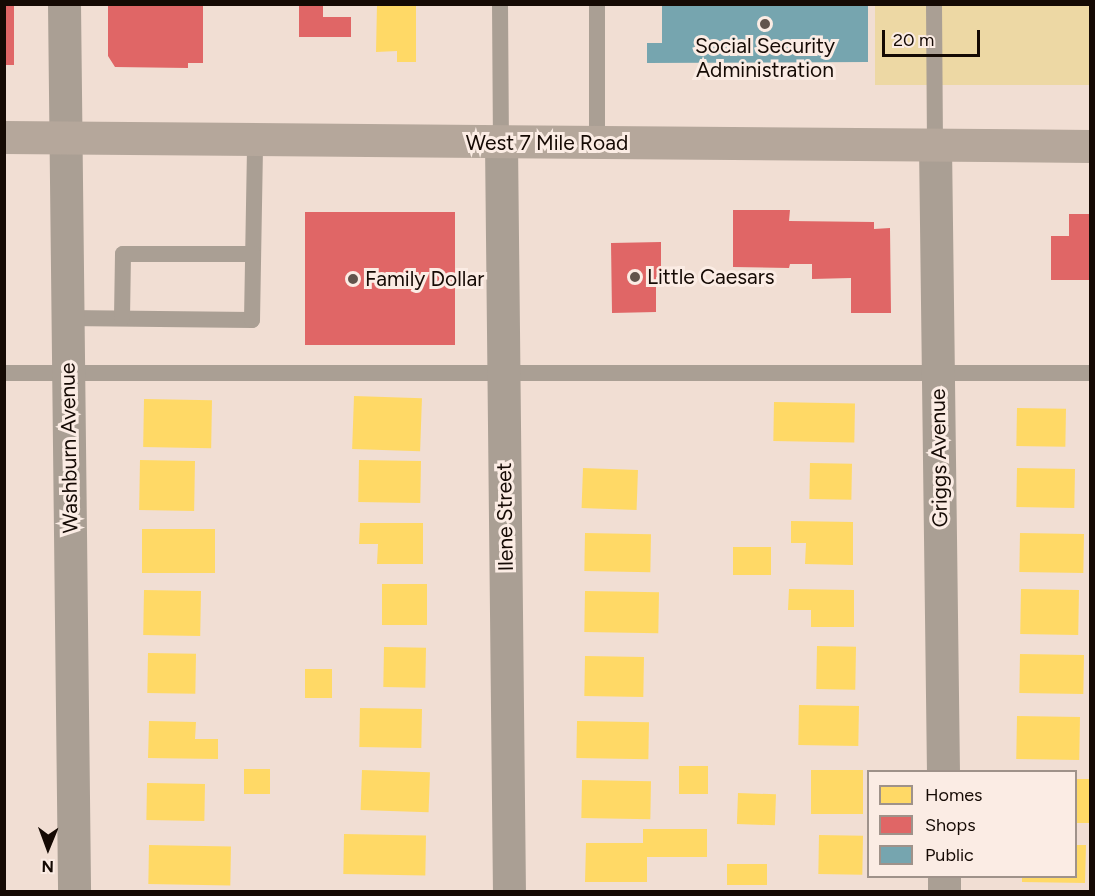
<!DOCTYPE html>
<html>
<head>
<meta charset="utf-8">
<style>
	body { margin:0 }
	#map { position:relative; width:1095px; height:896px; overflow:hidden; background:#f1ded3; font-family:Figtree,sans-serif }
	div>[style] { position:absolute }
	.green>* { inset:0; background:#edd8a4; transform-origin:0 0 }
	.homes>* { inset:0; background:#ffd966; transform-origin:0 0 }
	.shops>* { inset:0; background:#e06666; transform-origin:0 0 }
	.public>* { inset:0; background:#76a5af }
	.lane>* { height:16px; margin:-8px; padding:0 8px; transform-origin:8px; border-radius:8px; background:#aa9f94 }
	.street>* { height:33px; margin:-16.5px; padding:0 16.5px; transform-origin:16.5px; border-radius:16.5px; background:#aa9f94 }
	.secondary>* { height:33px; margin:-16.5px; padding:0 16.5px; transform-origin:16.5px; border-radius:16.5px; background:#b5a79b }
	.dots>* { width:16px; height:16px; translate:-50% -50%; box-sizing:border-box; border:3px solid #fbece4; border-radius:50% }
	span { translate:-50% -50%; white-space:nowrap; text-align:center; line-height:1.15; -webkit-text-stroke:6px #fbece4; paint-order:stroke }
	.poi-label { font-size:21px; color:#150a04 }
	.left { translate:0 -50%; text-align:left }
	.street-label { font-size:21px; color:#150a04 }
	.frame { position:absolute; inset:0; border:6px solid #150a04; pointer-events:none }
	.legend { position:absolute; left:867px; top:770px; width:210px; height:108px; box-sizing:border-box; background:#fbece4; border:2px solid #9f928a; margin:0; padding:8px 10px; list-style:none; font-size:18px; color:#150a04 }
	.legend li { display:flex; align-items:center; gap:12px; height:30px }
	.legend b { width:30px; border:2px solid #9f928a }
	.north { position:absolute; left:18px; top:818px; width:60px; height:60px; -webkit-text-stroke:4px #fbece4; paint-order:stroke; rotate:181deg; font-size:16px; font-weight:700; line-height:24px; text-align:center; color:#150a04 }
	.north::after { content:''; display:block; margin:auto; width:21px; height:27px; background:#150a04; clip-path:polygon(50% 0,100% 100%,50% 72%,0 100%) }
	.scale { position:absolute; left:882px; top:30px; width:98px; height:27px; box-sizing:border-box; border:3px solid #150a04; border-top:0; padding-left:8px; font-size:18px; line-height:21px; white-space:nowrap; color:#150a04; -webkit-text-stroke:4px #fbece4; paint-order:stroke }
</style>
</head>
<body>
<div id="map">
	<div class="green">
		<i style="left:875px;top:5px;width:215px;height:80px"></i>
	</div>
	<div class="homes">
		<i style="clip-path:polygon(377px 4px,416px 4px,416px 62px,397px 62px,397px 51px,376px 52px)"></i>
		<i style="left:354px;top:396px;width:68px;height:53px;rotate:2deg"></i>
		<i style="left:144px;top:399px;width:68px;height:48px;rotate:1deg"></i>
		<i style="left:774px;top:402px;width:81px;height:39px;rotate:1deg"></i>
		<i style="left:1017px;top:408px;width:49px;height:38px;rotate:1deg"></i>
		<i style="left:140px;top:460px;width:55px;height:50px;rotate:1deg"></i>
		<i style="left:359px;top:460px;width:62px;height:42px;rotate:1deg"></i>
		<i style="left:810px;top:463px;width:42px;height:36px;rotate:1deg"></i>
		<i style="left:583px;top:468px;width:55px;height:40px;rotate:2deg"></i>
		<i style="left:1017px;top:468px;width:58px;height:39px;rotate:1deg"></i>
		<i style="clip-path:polygon(791px 521px,853px 522px,853px 565px,805px 564px,806px 543px,791px 543px)"></i>
		<i style="clip-path:polygon(360px 523px,423px 523px,423px 564px,377px 564px,378px 544px,359px 544px)"></i>
		<i style="left:142px;top:529px;width:73px;height:44px"></i>
		<i style="left:585px;top:533px;width:66px;height:38px;rotate:1deg"></i>
		<i style="left:1020px;top:533px;width:64px;height:39px;rotate:1deg"></i>
		<i style="left:733px;top:547px;width:38px;height:28px"></i>
		<i style="left:382px;top:584px;width:45px;height:41px"></i>
		<i style="clip-path:polygon(789px 589px,854px 590px,854px 627px,811px 627px,811px 610px,788px 610px)"></i>
		<i style="left:1021px;top:589px;width:58px;height:45px;rotate:1deg"></i>
		<i style="left:144px;top:590px;width:57px;height:45px;rotate:1deg"></i>
		<i style="left:585px;top:591px;width:74px;height:41px;rotate:1deg"></i>
		<i style="left:817px;top:646px;width:39px;height:43px;rotate:1deg"></i>
		<i style="left:384px;top:647px;width:42px;height:40px;rotate:1deg"></i>
		<i style="left:148px;top:653px;width:48px;height:40px;rotate:1deg"></i>
		<i style="left:1020px;top:654px;width:64px;height:39px;rotate:1deg"></i>
		<i style="left:585px;top:656px;width:59px;height:40px;rotate:1deg"></i>
		<i style="left:305px;top:669px;width:27px;height:29px"></i>
		<i style="left:799px;top:705px;width:60px;height:40px;rotate:1deg"></i>
		<i style="left:360px;top:708px;width:62px;height:39px;rotate:1deg"></i>
		<i style="left:1017px;top:716px;width:63px;height:43px;rotate:1deg"></i>
		<i style="clip-path:polygon(149px 721px,196px 722px,195px 739px,218px 739px,218px 759px,148px 758px)"></i>
		<i style="left:577px;top:721px;width:72px;height:37px;rotate:1deg"></i>
		<i style="left:708px;top:766px;width:28px;height:29px;rotate:90deg"></i>
		<i style="left:244px;top:769px;width:26px;height:25px"></i>
		<i style="left:362px;top:770px;width:68px;height:40px;rotate:2deg"></i>
		<i style="left:811px;top:770px;width:52px;height:44px"></i>
		<i style="left:1076px;top:779px;width:14px;height:44px"></i>
		<i style="left:582px;top:780px;width:69px;height:38px;rotate:1deg"></i>
		<i style="left:147px;top:783px;width:58px;height:37px;rotate:1deg"></i>
		<i style="left:738px;top:793px;width:38px;height:31px;rotate:2deg"></i>
		<i style="clip-path:polygon(643px 829px,707px 829px,707px 857px,647px 857px,647px 882px,585px 882px,586px 843px,643px 843px)"></i>
		<i style="left:344px;top:834px;width:82px;height:40px;rotate:1deg"></i>
		<i style="left:819px;top:835px;width:44px;height:39px;rotate:1deg"></i>
		<i style="left:149px;top:845px;width:82px;height:39px;rotate:1deg"></i>
		<i style="clip-path:polygon(1076px 845px,1086px 845px,1085px 883px,1022px 882px,1022px 876px,1076px 876px)"></i>
		<i style="left:727px;top:864px;width:40px;height:21px"></i>
	</div>
	<div class="shops">
		<i style="left:4px;top:4px;width:10px;height:61px"></i>
		<i style="clip-path:polygon(108px 4px,203px 4px,203px 63px,188px 63px,188px 68px,115px 67px,108px 56px)"></i>
		<i style="clip-path:polygon(299px 4px,323px 4px,323px 17px,351px 17px,351px 37px,299px 37px)"></i>
		<i style="clip-path:polygon(733px 210px,790px 210px,789px 221px,874px 222px,874px 229px,890px 228px,891px 313px,851px 313px,851px 278px,812px 279px,812px 264px,790px 264px,789px 268px,733px 267px)"></i>
		<i style="left:305px;top:212px;width:150px;height:133px"></i>
		<i style="clip-path:polygon(1069px 214px,1090px 214px,1090px 280px,1051px 280px,1051px 236px,1069px 236px)"></i>
		<i style="clip-path:polygon(661px 242px,661px 277px,656px 277px,656px 312px,612px 313px,611px 243px)"></i>
	</div>
	<div class="public">
		<i style="clip-path:polygon(662px 4px,868px 4px,868px 62px,647px 63px,647px 43px,662px 43px)"></i>
	</div>
	<div class="lane">
		<i style="left:500px;top:4px;width:139px;rotate:89.6deg"></i>
		<i style="left:934px;top:4px;width:141px;rotate:89.6deg"></i>
		<i style="left:597px;top:143px;width:139px;rotate:-90deg"></i>
		<i style="left:67px;top:318px;width:185px;rotate:0.6deg"></i>
		<i style="left:252px;top:320px;width:180px;rotate:-89deg"></i>
		<i style="left:122px;top:318px;width:64px;rotate:-89.1deg"></i>
		<i style="left:123px;top:254px;width:130px"></i>
		<i style="left:4px;top:373px;width:1086px"></i>
	</div>
	<div class="street">
		<i style="left:64px;top:4px;width:888px;rotate:89.35deg"></i>
		<i style="left:501px;top:143px;width:749px;rotate:89.39deg"></i>
		<i style="left:935px;top:145px;width:627px;rotate:89.27deg"></i>
		<i style="left:944px;top:876px;width:16px;rotate:90deg"></i>
	</div>
	<div class="secondary">
		<i style="left:4px;top:137px;width:1086px;rotate:0.47deg"></i>
	</div>
	<div class="dots">
		<i style="left:765px;top:24px;background:#62544c"></i>
		<i style="left:635px;top:277px;background:#62544c"></i>
		<i style="left:353px;top:279px;background:#62544c"></i>
	</div>
	<div class="poi-label">
		<span style="left:765px;top:58px">Social Security<br>Administration</span>
		<span class="left" style="left:647px;top:277px">Little Caesars</span>
		<span class="left" style="left:365px;top:279px">Family Dollar</span>
	</div>
	<div class="street-label">
		<span style="left:547px;top:143px">West 7 Mile Road</span>
		<span style="left:69px;top:448px;rotate:-91deg">Washburn Avenue</span>
		<span style="left:939px;top:458px;rotate:-91deg">Griggs Avenue</span>
		<span style="left:505px;top:517px;rotate:-91deg">Ilene Street</span>
	</div>
	<div class="frame"></div>
	<ul class="legend">
	<li><b style="height:16px;background:#ffd966"></b>Homes</li>
	<li><b style="height:16px;background:#e06666"></b>Shops</li>
	<li><b style="height:16px;background:#76a5af"></b>Public</li>
	</ul>
	<div class="north">N</div>
	<div class="scale">20 m</div>
</div>
</body>
</html>
